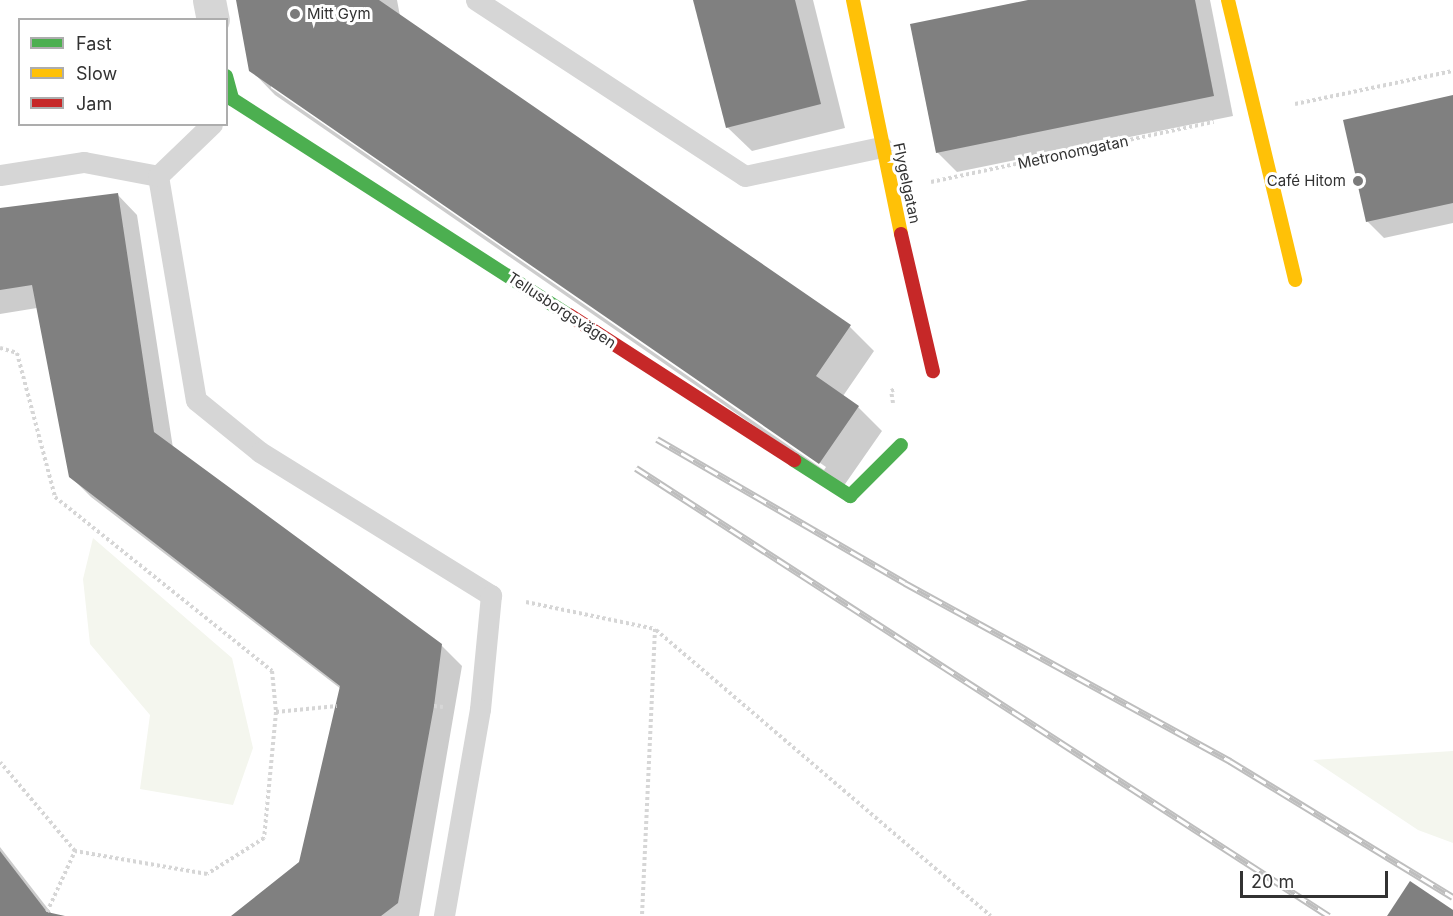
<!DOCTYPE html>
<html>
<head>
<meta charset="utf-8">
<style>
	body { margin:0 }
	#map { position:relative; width:1453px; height:916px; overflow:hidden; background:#fff; font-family:Inter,sans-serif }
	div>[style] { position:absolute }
	.green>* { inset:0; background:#f4f6ee }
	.shadow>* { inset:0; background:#0003 }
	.building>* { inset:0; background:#808080 }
	.path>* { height:4px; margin-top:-2px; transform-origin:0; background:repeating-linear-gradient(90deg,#d6d6d6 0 3px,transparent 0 6px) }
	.lane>* { height:21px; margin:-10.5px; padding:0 10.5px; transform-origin:10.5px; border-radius:10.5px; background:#d6d6d6 }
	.street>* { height:33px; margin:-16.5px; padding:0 16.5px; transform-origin:16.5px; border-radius:16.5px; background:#d6d6d6 }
	.fast>* { height:14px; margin:-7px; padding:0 7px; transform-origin:7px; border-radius:7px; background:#4caf50 }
	.slow>* { height:14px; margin:-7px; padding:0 7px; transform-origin:7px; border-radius:7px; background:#ffc107 }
	.jam>* { height:14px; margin:-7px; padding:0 7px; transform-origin:7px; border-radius:7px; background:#c62828 }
	.rail>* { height:7px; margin-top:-3.5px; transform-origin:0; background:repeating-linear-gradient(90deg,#fff 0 14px,#bebebe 0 28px); box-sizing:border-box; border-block:2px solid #bebebe }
	.dots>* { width:16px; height:16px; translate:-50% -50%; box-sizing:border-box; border:3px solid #fff; border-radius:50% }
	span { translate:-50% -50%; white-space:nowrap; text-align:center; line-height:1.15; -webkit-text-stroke:6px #fff; paint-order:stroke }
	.poi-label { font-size:15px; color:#323232 }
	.left { translate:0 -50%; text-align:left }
	.right { translate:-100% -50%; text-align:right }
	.street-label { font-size:15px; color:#323232 }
	.legend { position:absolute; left:18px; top:18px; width:210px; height:108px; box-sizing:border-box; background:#fff; border:2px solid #adadad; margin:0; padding:8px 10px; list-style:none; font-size:18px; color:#323232 }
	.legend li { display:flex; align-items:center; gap:12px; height:30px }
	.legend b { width:30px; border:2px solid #adadad }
	.scale { position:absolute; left:1240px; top:871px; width:148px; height:27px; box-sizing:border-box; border:3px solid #323232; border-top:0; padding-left:8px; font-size:18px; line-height:21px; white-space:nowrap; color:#323232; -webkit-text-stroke:4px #fff; paint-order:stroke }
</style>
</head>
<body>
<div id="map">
	<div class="green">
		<i style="clip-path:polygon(93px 538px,232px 658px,253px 748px,233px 805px,140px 789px,150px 715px,90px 644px,83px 579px)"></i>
		<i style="clip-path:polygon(1453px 751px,1453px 843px,1418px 830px,1313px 760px)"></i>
	</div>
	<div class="shadow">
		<i style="clip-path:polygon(evenodd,237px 0,397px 0,400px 16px,850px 327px,874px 351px,843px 396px,858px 407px,882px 431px,843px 487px,275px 95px,251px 70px,237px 0,271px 84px,826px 467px,824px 470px,271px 88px,271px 84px)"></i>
		<i style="clip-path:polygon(695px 0,813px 0,845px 128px,752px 151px,727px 127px)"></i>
		<i style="clip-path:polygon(1035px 0,1210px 0,1233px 116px,957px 172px,937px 152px)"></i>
		<i style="clip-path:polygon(1453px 97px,1453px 223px,1384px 238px,1367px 221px)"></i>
		<i style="clip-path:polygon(117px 194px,137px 215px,173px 448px,441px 645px,462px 666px,419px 916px,234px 916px,300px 863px,341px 689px,91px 497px,70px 476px,37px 308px,0 314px,0 209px)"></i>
		<i style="clip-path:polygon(0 847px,52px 914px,63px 916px,0 916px)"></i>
	</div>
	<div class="building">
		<i style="clip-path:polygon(236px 0,379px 0,851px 325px,816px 376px,859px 406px,819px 464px,249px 71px)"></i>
		<i style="clip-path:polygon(693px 0,795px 0,821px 104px,726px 128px)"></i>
		<i style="clip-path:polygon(1028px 0,1195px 0,1214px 96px,936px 153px,910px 24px)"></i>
		<i style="clip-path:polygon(1453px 95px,1453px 203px,1366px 222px,1343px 120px)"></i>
		<i style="clip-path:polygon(118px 193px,154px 432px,442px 644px,434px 706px,398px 903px,381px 916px,231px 916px,299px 862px,340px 686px,69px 477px,32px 285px,0 290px,0 208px)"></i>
		<i style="clip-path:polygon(0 851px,47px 912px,65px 916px,0 916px)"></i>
		<i style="clip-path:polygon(1410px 881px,1453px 910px,1453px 916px,1387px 916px)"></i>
	</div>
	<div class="path">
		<i style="left:1295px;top:104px;width:161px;rotate:-11.8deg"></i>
		<i style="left:931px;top:182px;width:289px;rotate:-12deg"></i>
		<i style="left:0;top:348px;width:18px;rotate:16deg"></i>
		<i style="left:17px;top:353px;width:149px;rotate:75.2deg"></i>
		<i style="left:55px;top:497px;width:278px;rotate:38.7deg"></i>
		<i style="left:272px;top:671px;width:41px;rotate:84.4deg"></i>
		<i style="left:276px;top:712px;width:127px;rotate:95.4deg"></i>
		<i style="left:264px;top:838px;width:67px;rotate:147.7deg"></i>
		<i style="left:207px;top:874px;width:134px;rotate:-170.1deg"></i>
		<i style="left:75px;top:851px;width:116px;rotate:-130.1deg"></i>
		<i style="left:893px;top:403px;width:12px;rotate:-99deg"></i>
		<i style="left:891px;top:391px;width:4px;rotate:-27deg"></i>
		<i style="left:526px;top:602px;width:132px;rotate:11.8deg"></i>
		<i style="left:655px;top:629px;width:287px;rotate:92.6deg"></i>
		<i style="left:656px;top:630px;width:440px;rotate:40.5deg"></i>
		<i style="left:434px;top:706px;width:9px;rotate:6deg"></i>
		<i style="left:276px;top:712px;width:61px;rotate:-5.6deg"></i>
		<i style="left:47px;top:912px;width:67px;rotate:-65.3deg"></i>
	</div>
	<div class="lane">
		<i style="left:476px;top:0;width:321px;rotate:33.2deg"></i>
		<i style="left:745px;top:176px;width:140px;rotate:-12deg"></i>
		<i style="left:0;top:175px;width:85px;rotate:-8.8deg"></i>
		<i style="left:84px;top:162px;width:75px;rotate:10.7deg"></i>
		<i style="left:158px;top:176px;width:227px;rotate:80.4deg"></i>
		<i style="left:196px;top:400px;width:82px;rotate:39.1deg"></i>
		<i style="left:260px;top:452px;width:272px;rotate:31.8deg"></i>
		<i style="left:491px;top:595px;width:115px;rotate:95.5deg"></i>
		<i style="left:480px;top:709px;width:210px;rotate:99.9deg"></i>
		<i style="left:158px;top:176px;width:75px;rotate:-43.9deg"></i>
	</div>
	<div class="street">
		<i style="left:209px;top:0;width:20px;rotate:79deg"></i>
	</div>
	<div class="fast">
		<i style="left:226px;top:76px;width:24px;rotate:75deg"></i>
		<i style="left:232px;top:99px;width:400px;rotate:32.7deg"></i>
		<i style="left:794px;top:460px;width:67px;rotate:32.7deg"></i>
		<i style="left:850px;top:496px;width:72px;rotate:-45deg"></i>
	</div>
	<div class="slow">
		<i style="left:853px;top:0;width:239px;rotate:78.4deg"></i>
		<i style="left:1228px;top:0;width:288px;rotate:76.5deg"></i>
	</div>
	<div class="jam">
		<i style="left:901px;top:234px;width:141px;rotate:76.9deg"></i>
		<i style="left:569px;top:315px;width:268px;rotate:32.8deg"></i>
	</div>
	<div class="rail">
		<i style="left:657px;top:439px;width:287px;rotate:30.1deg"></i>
		<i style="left:905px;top:583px;width:371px;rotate:28.7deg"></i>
		<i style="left:1230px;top:761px;width:261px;rotate:31.4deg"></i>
		<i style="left:636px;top:468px;width:825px;rotate:32.88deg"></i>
	</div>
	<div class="dots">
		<i style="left:295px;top:14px;background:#7a7a7a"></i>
		<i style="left:1358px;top:181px;background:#7a7a7a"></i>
	</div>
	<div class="poi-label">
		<span class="left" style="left:307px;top:14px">Mitt Gym</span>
		<span class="right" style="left:1346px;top:181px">Café Hitom</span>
	</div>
	<div class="street-label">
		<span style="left:1073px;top:152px;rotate:-12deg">Metronomgatan</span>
		<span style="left:907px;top:183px;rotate:78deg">Flygelgatan</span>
		<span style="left:562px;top:310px;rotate:33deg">Tellusborgsvägen</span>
	</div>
	<ul class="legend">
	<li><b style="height:8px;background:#4caf50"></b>Fast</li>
	<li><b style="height:8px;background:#ffc107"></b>Slow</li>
	<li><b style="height:8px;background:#c62828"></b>Jam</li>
	</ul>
	<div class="scale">20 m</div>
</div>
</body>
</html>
